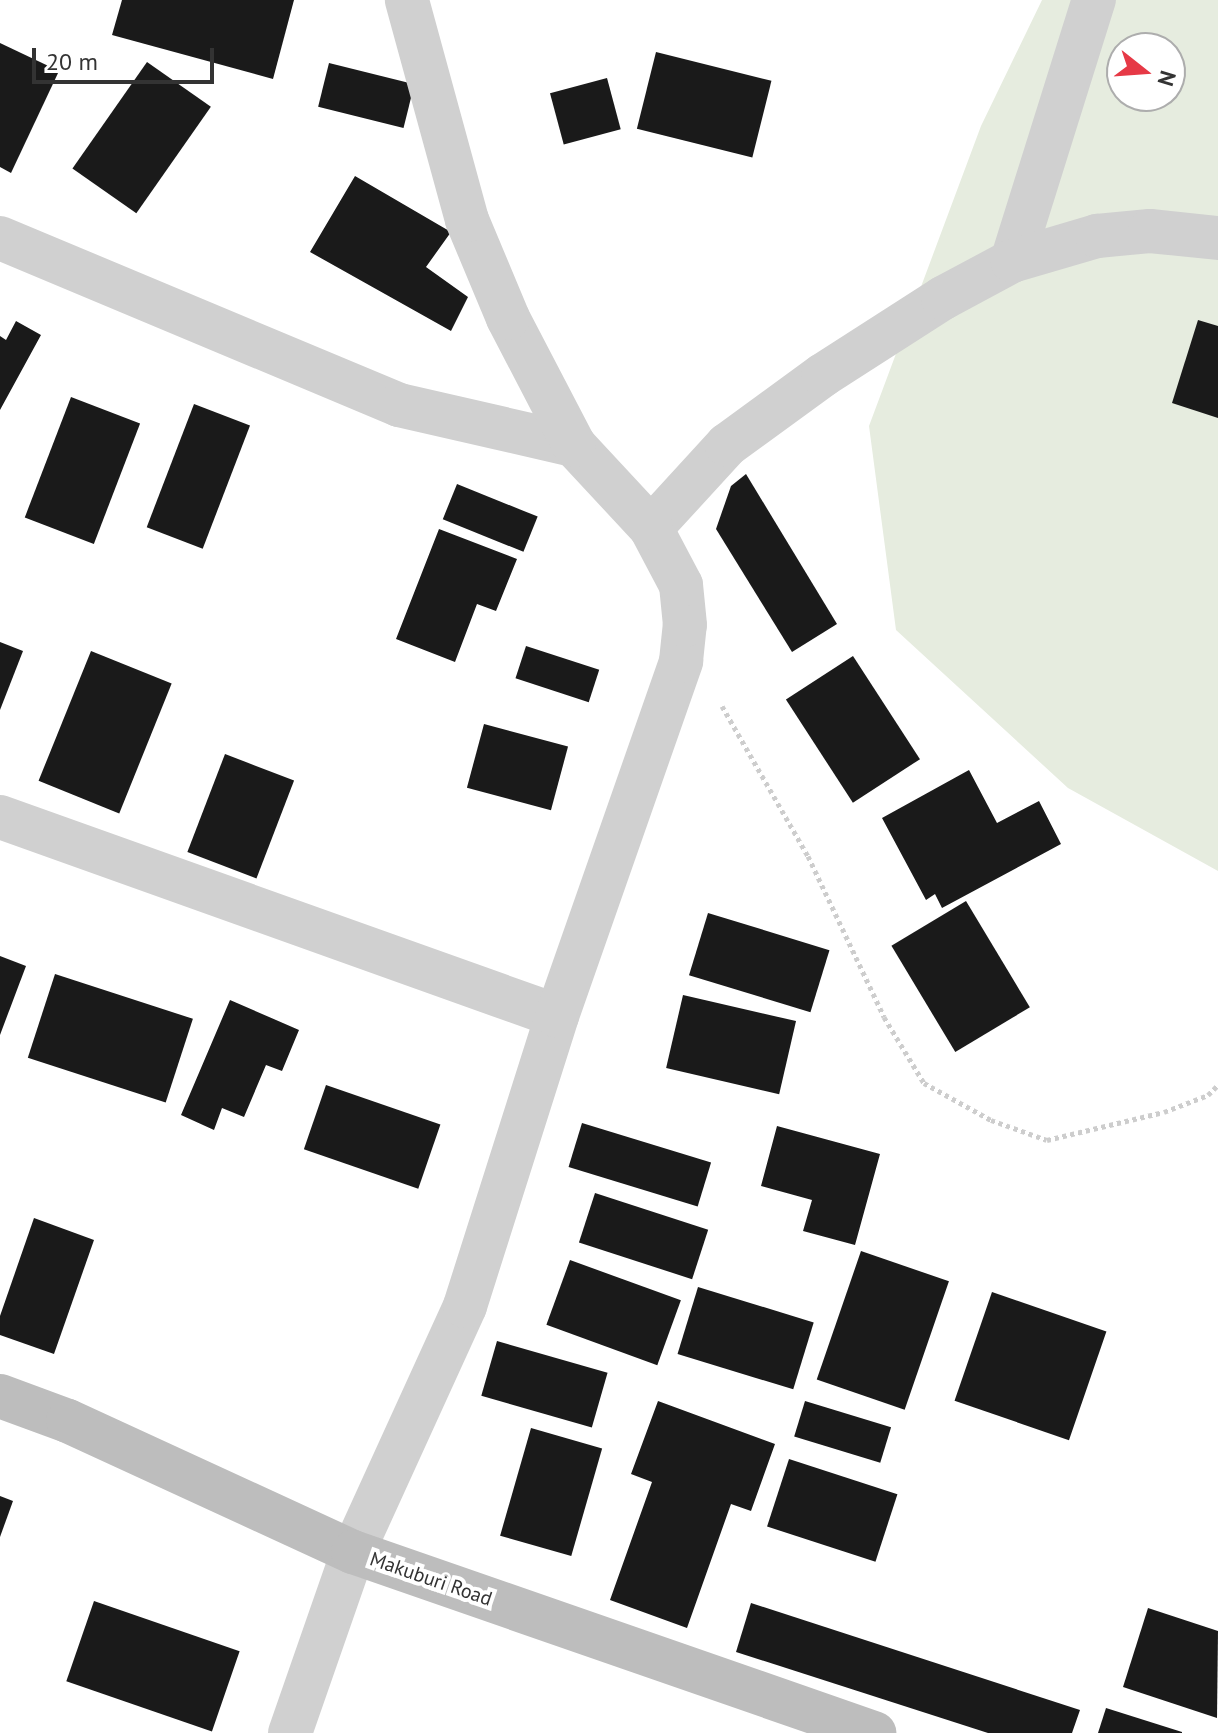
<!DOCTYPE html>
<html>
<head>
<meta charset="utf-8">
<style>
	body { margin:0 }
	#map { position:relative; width:1218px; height:1733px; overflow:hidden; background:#fff; font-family:"PT Sans",sans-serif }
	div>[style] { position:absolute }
	.green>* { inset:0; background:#e6ecdf }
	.building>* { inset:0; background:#1a1a1a; transform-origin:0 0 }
	.path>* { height:5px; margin-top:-2.5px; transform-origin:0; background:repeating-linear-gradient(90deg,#cdcdcd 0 4px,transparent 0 8px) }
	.street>* { height:44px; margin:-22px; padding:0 22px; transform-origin:22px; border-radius:22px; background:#d0d0d0 }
	.secondary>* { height:44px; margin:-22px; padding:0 22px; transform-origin:22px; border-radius:22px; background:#bdbdbd }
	span { translate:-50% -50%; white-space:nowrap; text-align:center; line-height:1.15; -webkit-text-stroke:8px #fff; paint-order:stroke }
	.street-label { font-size:20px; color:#333 }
	.north { position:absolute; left:1106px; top:32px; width:80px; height:80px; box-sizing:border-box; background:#fff; border:2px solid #adadad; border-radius:50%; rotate:107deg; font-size:22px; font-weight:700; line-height:32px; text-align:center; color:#333 }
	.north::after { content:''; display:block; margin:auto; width:28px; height:36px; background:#e63946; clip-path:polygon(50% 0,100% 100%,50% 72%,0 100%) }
	.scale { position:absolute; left:32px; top:48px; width:182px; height:36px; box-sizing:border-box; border:4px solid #333; border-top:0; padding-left:10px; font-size:24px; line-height:28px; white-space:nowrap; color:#333; -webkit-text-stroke:6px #fff; paint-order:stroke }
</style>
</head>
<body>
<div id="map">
	<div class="green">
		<i style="clip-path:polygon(evenodd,1042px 0,1218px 0,1218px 871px,1068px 788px,896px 630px,869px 426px,981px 126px,1042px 0,1122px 48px,1170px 48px,1170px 96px,1122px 96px,1122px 48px)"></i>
	</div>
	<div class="building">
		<i style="clip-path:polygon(122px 0,294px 0,273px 79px,112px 35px)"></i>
		<i style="clip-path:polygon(0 43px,59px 71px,11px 173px,0 167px)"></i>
		<i style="left:656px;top:52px;width:119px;height:79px;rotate:14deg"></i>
		<i style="left:147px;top:62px;width:78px;height:130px;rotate:35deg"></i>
		<i style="left:329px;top:63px;width:88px;height:45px;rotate:14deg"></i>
		<i style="left:607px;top:78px;width:53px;height:59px;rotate:75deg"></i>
		<i style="clip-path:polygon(355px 176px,451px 232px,426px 267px,468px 297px,451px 331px,310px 252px)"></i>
		<i style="clip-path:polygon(1198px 320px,1218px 326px,1218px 418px,1172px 403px)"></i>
		<i style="clip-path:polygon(16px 321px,41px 335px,0 410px,0 336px,6px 340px)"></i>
		<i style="left:71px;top:397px;width:74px;height:129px;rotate:21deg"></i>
		<i style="left:194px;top:404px;width:60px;height:132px;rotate:21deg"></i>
		<i style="clip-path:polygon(746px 474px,837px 624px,792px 652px,716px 529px,731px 486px)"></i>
		<i style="left:457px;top:484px;width:87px;height:38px;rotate:22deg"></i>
		<i style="clip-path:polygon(439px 529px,517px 559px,496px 611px,477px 604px,455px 662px,396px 639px)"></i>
		<i style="clip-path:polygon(0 642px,23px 651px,0 710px)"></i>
		<i style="left:526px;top:646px;width:77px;height:34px;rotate:18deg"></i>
		<i style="left:91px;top:651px;width:87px;height:140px;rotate:22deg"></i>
		<i style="left:853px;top:656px;width:123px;height:80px;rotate:57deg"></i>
		<i style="left:484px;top:724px;width:87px;height:66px;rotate:15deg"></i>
		<i style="left:225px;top:754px;width:74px;height:105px;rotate:21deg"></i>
		<i style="clip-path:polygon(969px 770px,997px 823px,1039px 801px,1061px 844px,942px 908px,935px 894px,926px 900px,882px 818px)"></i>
		<i style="left:966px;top:901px;width:124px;height:87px;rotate:59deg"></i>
		<i style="left:708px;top:913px;width:127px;height:65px;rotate:17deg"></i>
		<i style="clip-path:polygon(0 956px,26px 966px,0 1035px)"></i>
		<i style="left:55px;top:974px;width:145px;height:88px;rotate:18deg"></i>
		<i style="left:683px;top:995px;width:116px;height:75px;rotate:13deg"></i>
		<i style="clip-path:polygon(230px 1000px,299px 1030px,282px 1071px,266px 1065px,244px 1117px,222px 1108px,214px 1130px,181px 1115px)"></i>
		<i style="left:326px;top:1085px;width:121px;height:68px;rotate:19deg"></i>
		<i style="left:582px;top:1123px;width:135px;height:46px;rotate:17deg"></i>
		<i style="clip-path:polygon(777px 1126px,880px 1154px,855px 1245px,803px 1231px,812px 1200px,761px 1186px)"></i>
		<i style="left:595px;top:1193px;width:119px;height:52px;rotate:18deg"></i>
		<i style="clip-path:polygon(34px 1218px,94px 1240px,54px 1354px,0 1335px,0 1316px)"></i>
		<i style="left:861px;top:1251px;width:93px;height:136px;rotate:19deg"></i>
		<i style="left:570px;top:1260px;width:118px;height:69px;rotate:20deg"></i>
		<i style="left:698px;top:1287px;width:121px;height:70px;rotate:17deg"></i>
		<i style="left:992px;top:1292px;width:121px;height:115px;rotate:19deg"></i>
		<i style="left:497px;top:1341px;width:115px;height:57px;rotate:16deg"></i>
		<i style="clip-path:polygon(658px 1401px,775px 1444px,751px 1511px,731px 1504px,687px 1628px,610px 1600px,652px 1482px,631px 1474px)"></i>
		<i style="left:805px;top:1401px;width:90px;height:37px;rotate:17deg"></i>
		<i style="left:531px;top:1428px;width:74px;height:112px;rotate:16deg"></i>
		<i style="left:789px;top:1459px;width:114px;height:71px;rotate:18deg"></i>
		<i style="clip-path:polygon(0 1496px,13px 1501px,0 1537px)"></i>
		<i style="left:94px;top:1601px;width:154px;height:85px;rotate:19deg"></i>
		<i style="clip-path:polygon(751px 1603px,1080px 1710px,1072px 1733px,988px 1733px,736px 1652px)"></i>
		<i style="clip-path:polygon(1148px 1608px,1218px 1631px,1217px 1718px,1123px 1687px)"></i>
		<i style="clip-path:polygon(1106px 1708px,1182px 1732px,1182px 1733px,1098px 1733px)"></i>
	</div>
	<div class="path">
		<i style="left:722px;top:706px;width:173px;rotate:60.2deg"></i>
		<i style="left:808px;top:856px;width:178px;rotate:64.7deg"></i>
		<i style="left:884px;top:1017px;width:77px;rotate:58.8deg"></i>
		<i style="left:924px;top:1083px;width:77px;rotate:28.9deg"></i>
		<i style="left:991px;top:1120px;width:59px;rotate:19.7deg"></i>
		<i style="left:1047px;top:1140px;width:120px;rotate:-13.5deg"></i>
		<i style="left:1164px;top:1112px;width:47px;rotate:-21.1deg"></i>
		<i style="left:1208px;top:1095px;width:14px;rotate:-45deg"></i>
	</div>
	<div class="street">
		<i style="left:0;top:238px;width:433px;rotate:22.7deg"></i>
		<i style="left:399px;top:405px;width:180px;rotate:12.9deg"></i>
		<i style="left:1012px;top:261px;width:274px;rotate:-72.6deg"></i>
		<i style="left:651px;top:528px;width:113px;rotate:-47.5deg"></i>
		<i style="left:727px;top:445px;width:119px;rotate:-36.1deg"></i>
		<i style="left:823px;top:375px;width:143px;rotate:-32.7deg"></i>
		<i style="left:943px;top:298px;width:78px;rotate:-28.2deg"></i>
		<i style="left:1012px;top:261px;width:89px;rotate:-16.4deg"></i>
		<i style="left:1097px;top:236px;width:53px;rotate:-5.4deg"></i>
		<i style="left:1150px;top:231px;width:68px;rotate:5.9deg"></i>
		<i style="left:0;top:817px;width:591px;rotate:19.66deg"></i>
		<i style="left:290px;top:1733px;width:192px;rotate:-70.8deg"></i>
		<i style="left:353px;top:1552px;width:270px;rotate:-65.5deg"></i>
		<i style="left:465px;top:1306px;width:304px;rotate:-72.4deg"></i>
		<i style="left:557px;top:1016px;width:376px;rotate:-70.7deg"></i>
		<i style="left:681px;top:661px;width:36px;rotate:-84deg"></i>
		<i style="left:685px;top:625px;width:40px;rotate:-95.7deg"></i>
		<i style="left:681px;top:585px;width:64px;rotate:-117.8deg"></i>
		<i style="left:651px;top:528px;width:113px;rotate:-132.9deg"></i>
		<i style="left:574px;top:445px;width:143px;rotate:-117.5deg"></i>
		<i style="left:508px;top:318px;width:106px;rotate:-112.7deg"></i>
		<i style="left:467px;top:220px;width:228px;rotate:-105.3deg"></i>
	</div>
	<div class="secondary">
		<i style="left:0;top:1396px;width:72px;rotate:20.2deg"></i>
		<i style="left:68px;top:1421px;width:314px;rotate:24.7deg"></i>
		<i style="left:353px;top:1552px;width:552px;rotate:19.16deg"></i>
	</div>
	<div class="street-label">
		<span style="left:431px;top:1579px;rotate:19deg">Makuburi Road</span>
	</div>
	<div class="north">N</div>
	<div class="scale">20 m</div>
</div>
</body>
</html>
